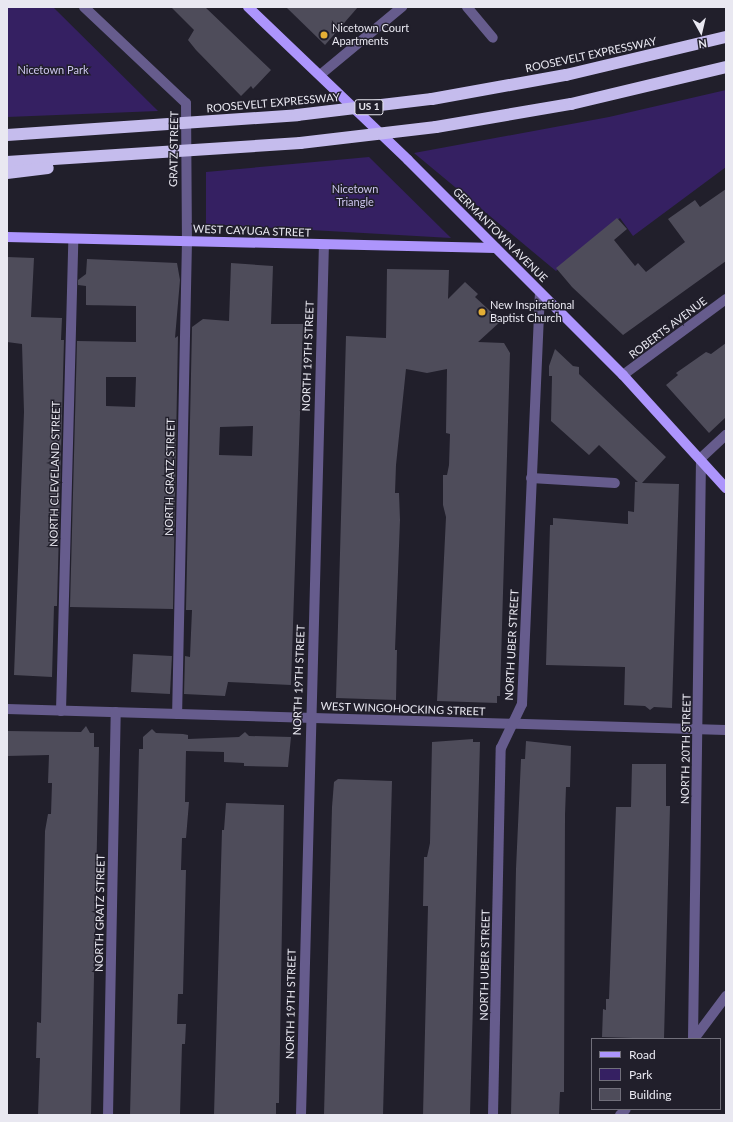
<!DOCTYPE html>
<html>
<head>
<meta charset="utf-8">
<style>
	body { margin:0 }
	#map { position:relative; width:733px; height:1122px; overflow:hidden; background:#211f2b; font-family:Lato,sans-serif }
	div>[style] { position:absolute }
	.green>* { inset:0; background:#352062 }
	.building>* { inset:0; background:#4e4c5a; transform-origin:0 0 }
	.minor>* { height:10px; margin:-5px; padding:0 5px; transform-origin:5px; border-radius:5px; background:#665c8d }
	.major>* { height:10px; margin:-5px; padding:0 5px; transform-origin:5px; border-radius:5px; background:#ad95fc }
	.highway>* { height:12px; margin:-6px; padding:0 6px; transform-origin:6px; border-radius:6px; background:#c5bced }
	.dots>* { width:11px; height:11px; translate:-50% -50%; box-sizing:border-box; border:2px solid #211f2b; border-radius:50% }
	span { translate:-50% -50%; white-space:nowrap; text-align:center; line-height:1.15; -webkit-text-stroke:3px #211f2b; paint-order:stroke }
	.shield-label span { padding:1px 3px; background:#211f2b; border:1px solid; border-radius:3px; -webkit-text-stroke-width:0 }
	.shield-label { font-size:10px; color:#e9e8f1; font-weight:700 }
	.poi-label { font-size:11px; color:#e9e8f1 }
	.left { translate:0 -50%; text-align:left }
	.street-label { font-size:11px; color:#e9e8f1 }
	.park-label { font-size:11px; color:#cdc6ef }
	.frame { position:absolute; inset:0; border:8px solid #e9e8f1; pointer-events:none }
	.legend { position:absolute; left:591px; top:1038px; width:130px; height:72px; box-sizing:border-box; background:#211f2b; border:1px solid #716f7a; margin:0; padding:5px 7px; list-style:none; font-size:12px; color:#e9e8f1 }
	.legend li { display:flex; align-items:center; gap:8px; height:20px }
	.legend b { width:20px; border:1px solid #716f7a }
	.north { position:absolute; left:681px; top:12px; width:40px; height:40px; -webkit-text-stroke:3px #211f2b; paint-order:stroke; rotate:172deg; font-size:11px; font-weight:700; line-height:16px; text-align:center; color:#e9e8f1 }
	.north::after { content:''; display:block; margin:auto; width:14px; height:18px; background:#e9e8f1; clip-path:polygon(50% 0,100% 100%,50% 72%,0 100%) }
</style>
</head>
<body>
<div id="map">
	<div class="green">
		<i style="clip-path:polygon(7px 7px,53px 7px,158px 111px,7px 117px)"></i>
		<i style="clip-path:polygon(726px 90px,726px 167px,633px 236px,620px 218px,556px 271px,414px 153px,609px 117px)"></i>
		<i style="clip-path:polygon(369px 157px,451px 238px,206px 224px,206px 172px)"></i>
	</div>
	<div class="building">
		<i style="clip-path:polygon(171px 7px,205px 7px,271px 70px,253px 89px,251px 86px,241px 96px,196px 50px,188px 40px,194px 30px)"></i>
		<i style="clip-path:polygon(286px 7px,358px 7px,325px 45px)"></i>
		<i style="clip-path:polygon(726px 189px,726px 261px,623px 335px,572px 287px,556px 268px,617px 218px,627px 229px,614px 240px,635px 266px,638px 263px,646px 272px,685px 242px,668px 219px,695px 200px,700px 207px)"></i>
		<i style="clip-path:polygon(7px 257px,34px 258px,31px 317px,62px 318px,61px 340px,64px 340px,57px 606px,54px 606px,52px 677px,14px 675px,24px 412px,22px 344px,7px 342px)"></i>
		<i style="clip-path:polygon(evenodd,87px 259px,177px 263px,180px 280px,175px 338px,178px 336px,173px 609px,70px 607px,77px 341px,136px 342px,136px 306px,86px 305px,86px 286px,78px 285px,78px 280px,86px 274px,87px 259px,106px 377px,136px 377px,135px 407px,106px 406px,106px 377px)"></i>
		<i style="clip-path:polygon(evenodd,231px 263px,273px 266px,271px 324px,303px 324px,291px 685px,228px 682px,225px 696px,184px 694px,185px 656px,190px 657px,191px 633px,192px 610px,186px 610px,192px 327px,203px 319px,229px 321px,231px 263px,253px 426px,252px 456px,219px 455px,220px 427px,253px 426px)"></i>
		<i style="clip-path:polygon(387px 269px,449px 270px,448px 299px,465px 282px,478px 294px,475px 297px,501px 321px,478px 342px,504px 343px,510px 353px,500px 696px,497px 696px,497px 703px,437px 701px,446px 517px,443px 505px,443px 475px,447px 475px,449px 465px,450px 434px,446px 433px,447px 369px,427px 373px,406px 369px,396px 465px,395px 493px,399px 493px,400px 520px,395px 650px,397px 650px,396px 700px,336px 698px,346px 336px,386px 338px)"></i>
		<i style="clip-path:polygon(726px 343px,726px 417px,709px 433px,666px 385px,678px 375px,676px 373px,706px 352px,711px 354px)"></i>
		<i style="clip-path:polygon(555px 349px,573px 366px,579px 367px,579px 374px,666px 457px,642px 483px,679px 484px,672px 708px,654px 707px,650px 710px,645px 706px,624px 705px,625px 667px,546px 665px,550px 525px,553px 525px,553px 518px,628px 524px,628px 511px,634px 512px,635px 482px,638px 482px,599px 445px,589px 455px,551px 421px,552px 376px,549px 376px,549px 366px)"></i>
		<i style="left:133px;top:654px;width:39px;height:38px;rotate:3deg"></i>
		<i style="clip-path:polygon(86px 726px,90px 733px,94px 733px,94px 747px,99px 747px,91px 1115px,38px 1115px,40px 1058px,36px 1058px,37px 1022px,41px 1023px,45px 831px,48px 814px,51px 814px,52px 783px,48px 783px,49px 755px,7px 756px,7px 731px,81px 732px)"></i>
		<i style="clip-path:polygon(152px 729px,156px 733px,183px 734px,188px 735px,188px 739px,239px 737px,245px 732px,249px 736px,291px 737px,288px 767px,244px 766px,244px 763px,224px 762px,224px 752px,186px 751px,185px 802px,189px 802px,186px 838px,182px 838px,181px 870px,186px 870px,183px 994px,178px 994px,177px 1024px,186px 1024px,185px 1044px,182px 1044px,180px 1115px,130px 1115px,139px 749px,143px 749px,143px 737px)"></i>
		<i style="clip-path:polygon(473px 739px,473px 742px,480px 742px,470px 1115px,423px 1115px,428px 906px,423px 906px,424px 857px,427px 857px,430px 843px,432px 742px)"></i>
		<i style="clip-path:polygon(526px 741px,571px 746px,570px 787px,566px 787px,565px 815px,564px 1092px,560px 1092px,559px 1115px,511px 1115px,516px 869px,521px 759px,525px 759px)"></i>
		<i style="clip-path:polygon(632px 764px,666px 764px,666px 806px,670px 806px,664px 1039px,602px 1037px,603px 1009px,606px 1010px,606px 999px,609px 999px,616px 807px,631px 807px)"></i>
		<i style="clip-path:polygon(338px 779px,392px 781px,383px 1115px,324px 1115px,332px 807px,334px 782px)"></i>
		<i style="clip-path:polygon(226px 803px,284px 805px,279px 1103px,276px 1103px,276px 1115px,214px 1115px,222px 830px,224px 830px)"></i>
	</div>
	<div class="minor">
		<i style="left:84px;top:7px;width:140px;rotate:43.3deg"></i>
		<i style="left:186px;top:103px;width:138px;rotate:89.6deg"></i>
		<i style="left:187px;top:241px;width:473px;rotate:91.2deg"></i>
		<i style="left:467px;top:7px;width:40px;rotate:50deg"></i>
		<i style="left:320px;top:75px;width:107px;rotate:-39.7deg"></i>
		<i style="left:623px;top:375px;width:128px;rotate:-36.4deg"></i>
		<i style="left:531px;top:478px;width:84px;rotate:3.4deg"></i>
		<i style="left:7px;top:709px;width:719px;rotate:1.67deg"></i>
		<i style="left:61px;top:711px;width:472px;rotate:-88.5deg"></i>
		<i style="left:693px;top:1039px;width:581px;rotate:-89.21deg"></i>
		<i style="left:701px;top:458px;width:34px;rotate:-43deg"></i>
		<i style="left:694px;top:1039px;width:54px;rotate:-53.3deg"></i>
		<i style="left:108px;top:1115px;width:403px;rotate:-88.9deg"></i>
		<i style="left:301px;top:1115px;width:870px;rotate:-88.49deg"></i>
		<i style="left:493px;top:1115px;width:367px;rotate:-88.8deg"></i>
		<i style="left:501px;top:748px;width:49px;rotate:-64.5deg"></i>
		<i style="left:522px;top:704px;width:412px;rotate:-87.5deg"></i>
		<i style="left:620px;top:1115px;width:8px;rotate:-45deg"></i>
	</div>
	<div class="major">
		<i style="left:248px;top:7px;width:221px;rotate:43.7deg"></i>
		<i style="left:408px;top:160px;width:304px;rotate:45deg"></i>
		<i style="left:623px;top:375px;width:153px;rotate:47.7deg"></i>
		<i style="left:7px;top:237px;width:489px;rotate:1.3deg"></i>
	</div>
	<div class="highway">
		<i style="left:7px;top:135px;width:291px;rotate:-3.9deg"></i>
		<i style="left:297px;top:115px;width:136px;rotate:-6.8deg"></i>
		<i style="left:432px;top:99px;width:136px;rotate:-10.2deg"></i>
		<i style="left:566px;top:75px;width:164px;rotate:-13.4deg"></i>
		<i style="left:7px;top:162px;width:294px;rotate:-3.7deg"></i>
		<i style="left:300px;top:143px;width:137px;rotate:-6.7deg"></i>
		<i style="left:436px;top:127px;width:137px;rotate:-9.7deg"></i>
		<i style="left:571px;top:104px;width:159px;rotate:-13.4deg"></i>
		<i style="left:7px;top:173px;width:41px;rotate:-7deg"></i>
	</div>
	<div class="dots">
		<i style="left:324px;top:35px;background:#e4ae35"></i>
		<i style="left:482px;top:312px;background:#e4ae35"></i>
	</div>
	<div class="shield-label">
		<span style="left:369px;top:107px">US 1</span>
	</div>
	<div class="poi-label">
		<span class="left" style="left:332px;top:35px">Nicetown Court<br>Apartments</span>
		<span class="left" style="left:490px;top:312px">New Inspirational<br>Baptist Church</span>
	</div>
	<div class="street-label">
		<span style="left:591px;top:55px;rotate:-12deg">ROOSEVELT EXPRESSWAY</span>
		<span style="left:273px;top:103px;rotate:-5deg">ROOSEVELT EXPRESSWAY</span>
		<span style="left:174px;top:149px;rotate:-89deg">GRATZ STREET</span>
		<span style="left:252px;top:231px;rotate:2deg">WEST CAYUGA STREET</span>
		<span style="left:500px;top:235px;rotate:45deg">GERMANTOWN AVENUE</span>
		<span style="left:668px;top:328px;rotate:-37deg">ROBERTS AVENUE</span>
		<span style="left:308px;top:356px;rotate:-88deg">NORTH 19TH STREET</span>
		<span style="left:55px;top:474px;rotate:-89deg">NORTH CLEVELAND STREET</span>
		<span style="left:170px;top:477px;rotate:-89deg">NORTH GRATZ STREET</span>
		<span style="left:512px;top:645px;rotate:-87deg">NORTH UBER STREET</span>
		<span style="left:299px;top:680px;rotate:-88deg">NORTH 19TH STREET</span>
		<span style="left:403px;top:709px;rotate:2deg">WEST WINGOHOCKING STREET</span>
		<span style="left:686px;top:749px;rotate:-89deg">NORTH 20TH STREET</span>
		<span style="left:100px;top:913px;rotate:-89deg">NORTH GRATZ STREET</span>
		<span style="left:485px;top:965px;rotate:-89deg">NORTH UBER STREET</span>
		<span style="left:291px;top:1004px;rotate:-89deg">NORTH 19TH STREET</span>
	</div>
	<div class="park-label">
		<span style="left:53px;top:70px">Nicetown Park</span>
		<span style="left:355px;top:196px">Nicetown<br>Triangle</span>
	</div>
	<div class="frame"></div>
	<ul class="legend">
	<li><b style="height:5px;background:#ad95fc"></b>Road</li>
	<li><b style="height:11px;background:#352062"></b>Park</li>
	<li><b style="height:11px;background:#4e4c5a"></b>Building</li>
	</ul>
	<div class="north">N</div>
</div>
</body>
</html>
